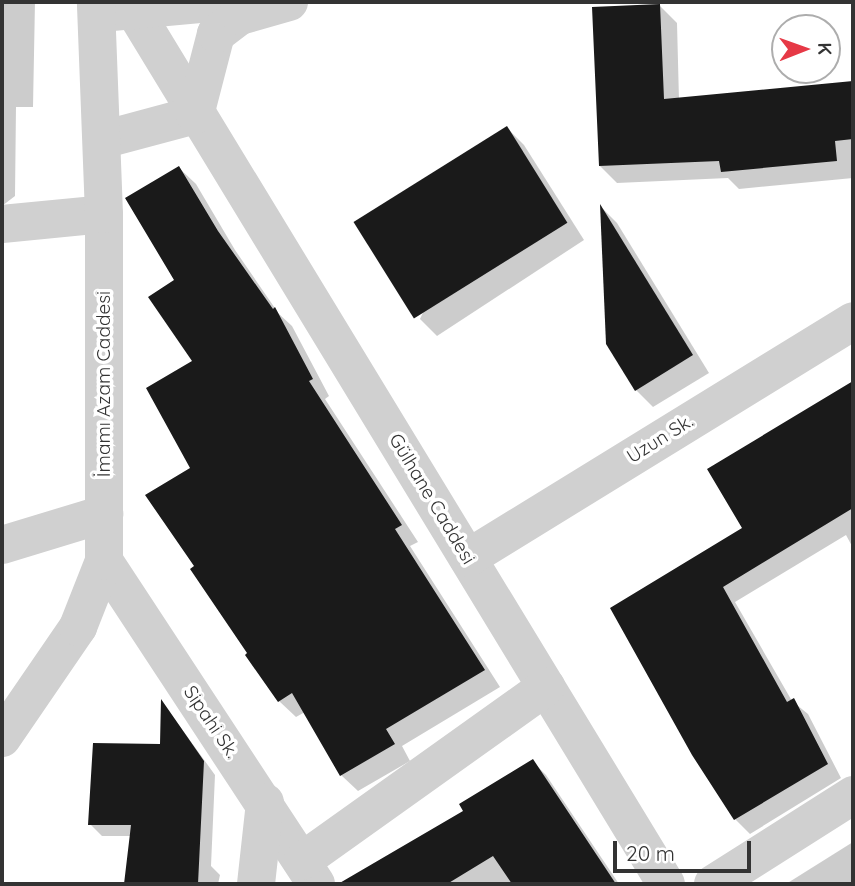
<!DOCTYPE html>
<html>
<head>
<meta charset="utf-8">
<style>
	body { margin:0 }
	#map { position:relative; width:855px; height:886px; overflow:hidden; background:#fff; font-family:Quicksand,sans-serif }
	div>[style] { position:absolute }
	.shadow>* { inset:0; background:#0003 }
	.building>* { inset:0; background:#1a1a1a; transform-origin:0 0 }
	.minor>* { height:38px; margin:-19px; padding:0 19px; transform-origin:19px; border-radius:19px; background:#d0d0d0 }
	span { translate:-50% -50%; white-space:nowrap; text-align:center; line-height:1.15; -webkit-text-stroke:7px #fff; paint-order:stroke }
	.street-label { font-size:19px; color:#333 }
	.frame { position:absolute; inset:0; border:4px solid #333; pointer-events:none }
	.north { position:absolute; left:771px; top:14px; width:70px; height:70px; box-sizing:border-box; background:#fff; border:2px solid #adadad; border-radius:50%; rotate:89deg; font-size:19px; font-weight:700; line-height:28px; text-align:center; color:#333 }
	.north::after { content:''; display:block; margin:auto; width:24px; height:32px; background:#e63946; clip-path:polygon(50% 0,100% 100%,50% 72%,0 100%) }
	.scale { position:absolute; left:613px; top:841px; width:138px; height:32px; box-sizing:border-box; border:4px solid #333; border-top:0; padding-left:9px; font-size:21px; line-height:24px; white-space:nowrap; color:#333; -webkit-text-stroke:5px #fff; paint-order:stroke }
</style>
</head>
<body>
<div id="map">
	<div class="shadow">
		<i style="clip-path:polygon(2px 2px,35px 2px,33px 107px,16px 107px,15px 196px,2px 206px)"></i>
		<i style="clip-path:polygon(660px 6px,677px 23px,679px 100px,853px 83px,853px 178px,739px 189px,728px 178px,617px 183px,600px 166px)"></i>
		<i style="clip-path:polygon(507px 128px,524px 145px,584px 240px,437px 336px,420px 319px)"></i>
		<i style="clip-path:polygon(179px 168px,196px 184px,235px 250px,279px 314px,292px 326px,329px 396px,325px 399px,418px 542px,410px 546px,500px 687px,402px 746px,410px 761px,358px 791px,341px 775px,305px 712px,296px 717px,279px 701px,196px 567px,192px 469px,195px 362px,176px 280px)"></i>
		<i style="clip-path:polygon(602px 208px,617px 223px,709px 373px,653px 407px,636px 390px)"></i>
		<i style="clip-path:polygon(853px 383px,853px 548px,846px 535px,735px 602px,792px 701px,808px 714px,841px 778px,750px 834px,735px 819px,693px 755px,612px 609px,745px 529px,709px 470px)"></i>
		<i style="clip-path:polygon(163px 703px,215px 775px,211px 866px,220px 875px,218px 884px,126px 884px,131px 836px,102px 836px,90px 824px,161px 746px)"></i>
		<i style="clip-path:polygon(532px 761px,546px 775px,619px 884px,382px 884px,371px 867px,466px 811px)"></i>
		<i style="clip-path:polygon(853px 842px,853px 884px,786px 884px)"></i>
	</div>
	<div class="building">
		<i style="clip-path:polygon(660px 4px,664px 99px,853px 81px,853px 139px,835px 141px,837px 161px,721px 172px,719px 161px,599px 166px,592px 7px)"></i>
		<i style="left:507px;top:126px;width:114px;height:181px;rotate:58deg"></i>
		<i style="clip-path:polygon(179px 166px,218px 231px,273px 309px,275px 307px,313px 379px,309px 381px,402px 525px,395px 529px,485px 670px,386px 729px,395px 744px,340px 776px,292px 693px,278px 702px,245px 655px,247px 653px,190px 569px,194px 566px,145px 495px,190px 468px,146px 388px,192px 361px,148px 297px,174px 280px,125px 198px)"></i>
		<i style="clip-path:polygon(600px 204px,693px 355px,635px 391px,606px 344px)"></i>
		<i style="clip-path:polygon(853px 381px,853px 508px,723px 587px,787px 702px,794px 698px,828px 764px,734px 820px,692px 755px,610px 608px,742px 528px,707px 469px)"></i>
		<i style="clip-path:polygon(161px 699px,204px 761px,198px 884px,124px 884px,131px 825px,88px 825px,93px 743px,160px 744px)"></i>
		<i style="clip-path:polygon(533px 759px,616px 884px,512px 884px,493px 856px,447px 884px,338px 884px,463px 811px,459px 804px)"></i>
	</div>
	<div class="minor">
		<i style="left:134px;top:10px;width:1023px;rotate:58.67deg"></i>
		<i style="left:112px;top:12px;width:110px;rotate:-5.2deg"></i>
		<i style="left:102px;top:140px;width:96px;rotate:-15deg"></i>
		<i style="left:195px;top:115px;width:84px;rotate:-75.5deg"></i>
		<i style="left:216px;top:34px;width:30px;rotate:-37deg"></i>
		<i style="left:240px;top:16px;width:51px;rotate:-15.9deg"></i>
		<i style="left:2px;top:224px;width:102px;rotate:-5.6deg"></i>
		<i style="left:2px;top:545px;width:107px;rotate:-16.9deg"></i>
		<i style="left:468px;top:558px;width:452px;rotate:-31.6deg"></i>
		<i style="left:104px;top:561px;width:386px;rotate:56.7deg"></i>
		<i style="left:2px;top:738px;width:135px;rotate:-55.6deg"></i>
		<i style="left:78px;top:627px;width:71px;rotate:-68.5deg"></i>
		<i style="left:104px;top:561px;width:347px;rotate:-90deg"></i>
		<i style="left:104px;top:214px;width:212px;rotate:-92.2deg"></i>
		<i style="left:302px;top:861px;width:300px;rotate:-35.5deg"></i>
		<i style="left:256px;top:884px;width:82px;rotate:-83.7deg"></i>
		<i style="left:713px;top:884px;width:166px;rotate:-32.4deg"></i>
	</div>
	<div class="street-label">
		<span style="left:104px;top:384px;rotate:-90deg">İmamı Azam Caddesi</span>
		<span style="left:660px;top:439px;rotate:-32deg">Uzun Sk.</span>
		<span style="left:432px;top:499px;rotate:59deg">Gülhane Caddesi</span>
		<span style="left:211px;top:722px;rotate:56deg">Sipahi Sk.</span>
	</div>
	<div class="frame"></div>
	<div class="north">K</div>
	<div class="scale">20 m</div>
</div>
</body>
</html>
